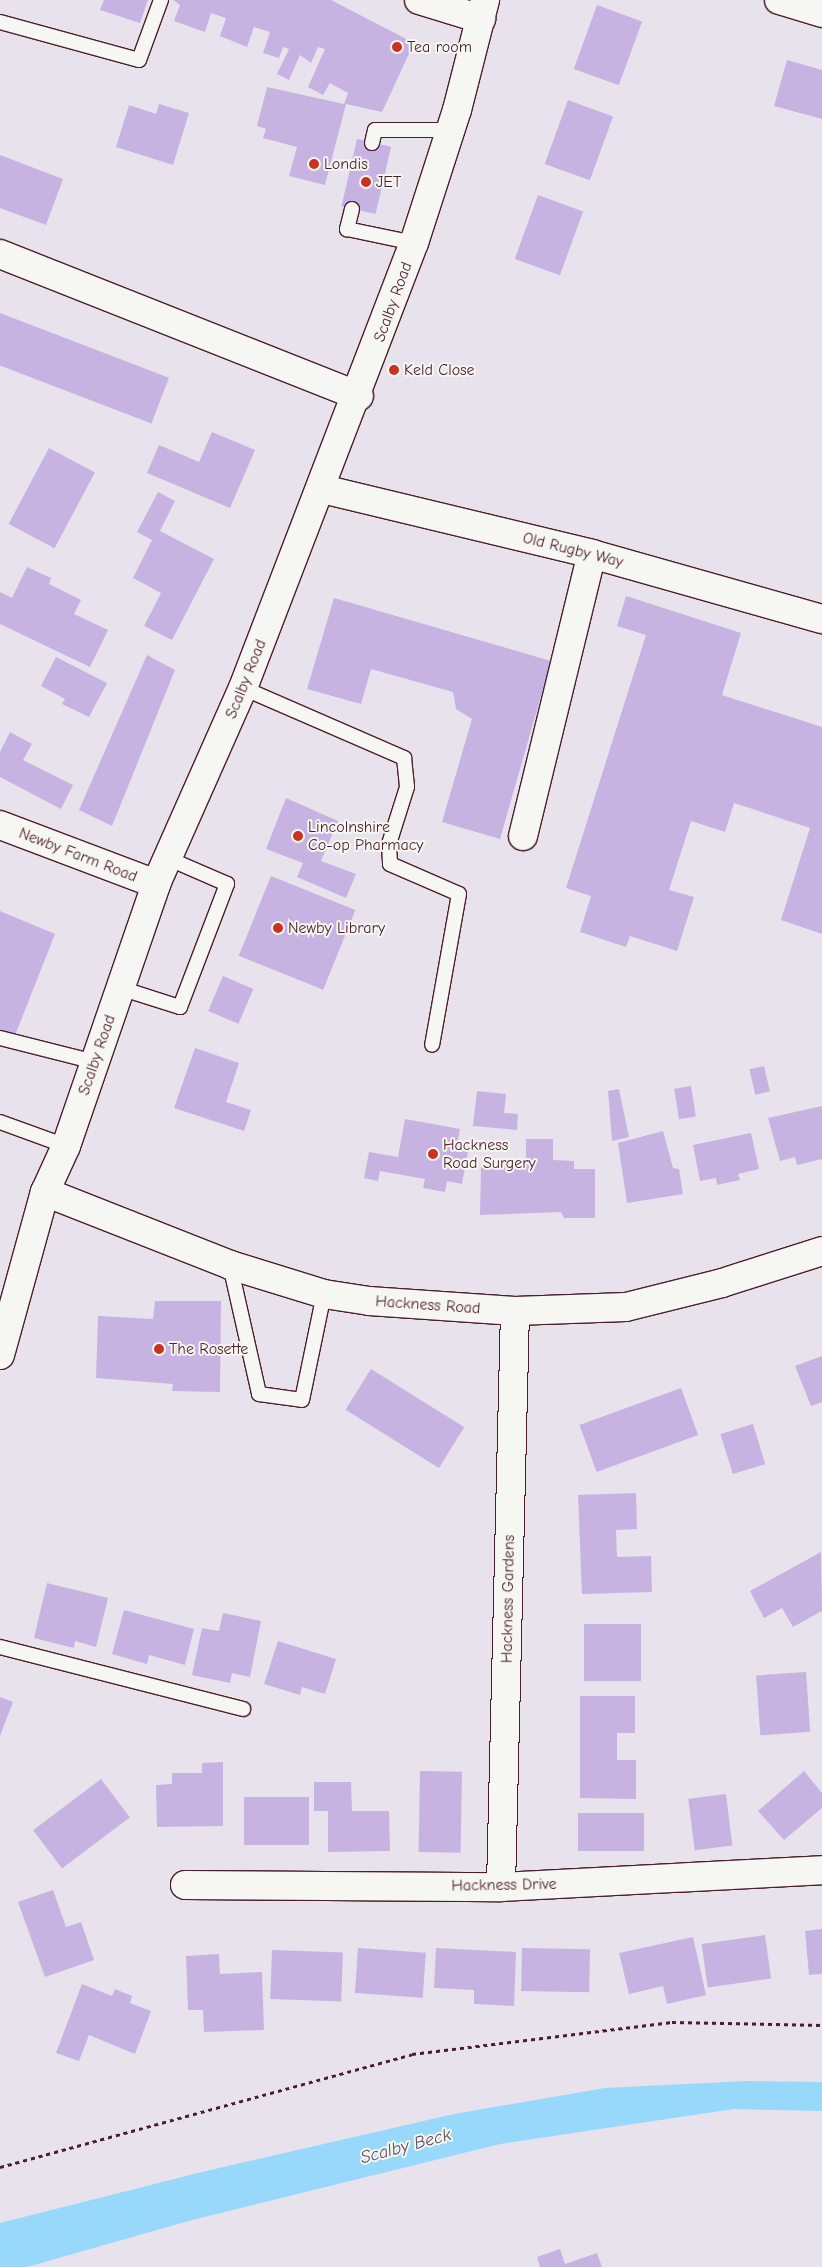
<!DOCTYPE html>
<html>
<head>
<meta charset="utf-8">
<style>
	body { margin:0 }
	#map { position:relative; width:822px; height:2267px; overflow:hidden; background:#e8e2ed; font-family:"Comic Neue",sans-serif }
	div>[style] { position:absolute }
	.water>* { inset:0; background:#98d8fa }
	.building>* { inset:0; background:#c7b3e2; transform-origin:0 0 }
	.path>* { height:3px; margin-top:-1.5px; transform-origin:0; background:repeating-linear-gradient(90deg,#4a1f2b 0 4px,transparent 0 8px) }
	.roads { filter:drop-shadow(1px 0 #4a1f2b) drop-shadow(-1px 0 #4a1f2b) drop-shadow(0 1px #4a1f2b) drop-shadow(0 -1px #4a1f2b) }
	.service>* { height:14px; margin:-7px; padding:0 7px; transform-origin:7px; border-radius:7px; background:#f6f6f2 }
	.minor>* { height:28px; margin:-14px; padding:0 14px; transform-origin:14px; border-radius:14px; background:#f6f6f2 }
	.tertiary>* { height:28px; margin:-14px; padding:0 14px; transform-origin:14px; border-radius:14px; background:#f6f6f2 }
	.trunk>* { height:28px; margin:-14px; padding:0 14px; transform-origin:14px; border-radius:14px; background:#f6f6f2 }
	.dots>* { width:14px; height:14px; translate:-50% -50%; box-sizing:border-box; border:2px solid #f6f6f2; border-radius:50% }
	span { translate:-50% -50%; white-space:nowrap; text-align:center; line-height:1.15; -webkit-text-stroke:4px #f6f6f2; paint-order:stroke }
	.poi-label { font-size:16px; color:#4a1f2b }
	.left { translate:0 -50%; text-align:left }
	.street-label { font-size:16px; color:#4a1f2b }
	.water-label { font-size:18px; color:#5e4d5f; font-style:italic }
</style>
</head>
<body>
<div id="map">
	<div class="water">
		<i style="clip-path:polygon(746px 2081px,822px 2082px,822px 2111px,734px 2109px,500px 2144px,192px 2220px,27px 2267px,0 2267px,0 2223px,202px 2172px,454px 2114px,605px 2088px)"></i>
	</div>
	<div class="building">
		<i style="clip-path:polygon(104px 0,148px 0,140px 23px,100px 10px)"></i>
		<i style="clip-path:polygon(173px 0,331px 0,414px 43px,382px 112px,346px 104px,325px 185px,289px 176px,297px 147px,263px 138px,266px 129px,257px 126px,267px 87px,344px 104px,348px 93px,330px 83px,323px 95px,308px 87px,325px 49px,318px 47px,311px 63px,300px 55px,289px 80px,277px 74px,289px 49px,283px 47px,279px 58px,263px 53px,270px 32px,254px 27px,247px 47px,220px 36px,226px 18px,211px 13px,205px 32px,174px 21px,180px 5px)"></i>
		<i style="left:597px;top:5px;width:48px;height:68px;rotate:20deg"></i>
		<i style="clip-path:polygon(787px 60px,822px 70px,822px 119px,774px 106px)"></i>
		<i style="left:568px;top:100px;width:48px;height:68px;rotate:20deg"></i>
		<i style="clip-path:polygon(159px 104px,189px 113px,173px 165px,116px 147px,129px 105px,156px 114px)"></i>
		<i style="left:357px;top:139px;width:35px;height:69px;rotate:13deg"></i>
		<i style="clip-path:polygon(0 155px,63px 179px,46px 225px,0 208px)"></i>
		<i style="left:538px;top:195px;width:48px;height:68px;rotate:20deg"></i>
		<i style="left:0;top:313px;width:181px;height:49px;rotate:21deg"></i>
		<i style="clip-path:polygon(212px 432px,255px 450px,230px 508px,147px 473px,159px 445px,199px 462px)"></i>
		<i style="left:49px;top:448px;width:52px;height:86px;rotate:28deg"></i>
		<i style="clip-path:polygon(158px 492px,175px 501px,160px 531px,214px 559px,172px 640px,144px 626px,161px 593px,133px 578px,152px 540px,137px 532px)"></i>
		<i style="clip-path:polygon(27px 567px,51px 578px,49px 584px,81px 600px,74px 614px,108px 630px,90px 667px,0 624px,0 592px,12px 598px)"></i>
		<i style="clip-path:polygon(626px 596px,741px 633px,722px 695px,822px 727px,822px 934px,781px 920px,810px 828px,734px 803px,725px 832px,691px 821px,669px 890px,694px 897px,677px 951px,630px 936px,626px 947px,580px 932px,591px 896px,566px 888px,646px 635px,617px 626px)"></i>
		<i style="clip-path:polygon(334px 598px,551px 661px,500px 839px,442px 822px,472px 719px,456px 709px,453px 692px,371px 669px,361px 704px,307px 689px)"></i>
		<i style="clip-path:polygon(147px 655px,175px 670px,112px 826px,79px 810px)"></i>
		<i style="clip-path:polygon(56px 657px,107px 683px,89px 717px,62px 704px,65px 699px,41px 686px)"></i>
		<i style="clip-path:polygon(10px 732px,32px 744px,23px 760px,73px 785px,61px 809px,0 777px,0 752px)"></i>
		<i style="clip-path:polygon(286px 798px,338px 821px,321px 861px,356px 874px,346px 898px,297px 877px,303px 863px,266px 849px)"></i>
		<i style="left:271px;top:876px;width:91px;height:86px;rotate:22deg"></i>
		<i style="clip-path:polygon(0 911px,55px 934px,14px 1038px,0 1032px)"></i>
		<i style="left:223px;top:976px;width:33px;height:38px;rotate:23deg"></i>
		<i style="clip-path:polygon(195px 1048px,239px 1063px,226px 1102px,251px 1110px,244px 1131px,174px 1108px)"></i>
		<i style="left:764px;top:1066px;width:26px;height:15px;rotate:77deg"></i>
		<i style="left:691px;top:1086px;width:31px;height:17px;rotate:81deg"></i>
		<i style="clip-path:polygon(619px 1089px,629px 1137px,612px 1141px,608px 1091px)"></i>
		<i style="clip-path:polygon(477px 1091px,506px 1094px,504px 1113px,518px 1114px,517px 1130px,473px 1126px)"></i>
		<i style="clip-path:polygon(822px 1106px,822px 1159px,797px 1165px,795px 1157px,780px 1161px,768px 1118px)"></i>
		<i style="clip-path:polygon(405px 1119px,460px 1129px,457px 1144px,469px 1146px,462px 1184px,447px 1181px,445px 1192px,423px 1188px,425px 1179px,380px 1171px,378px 1181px,364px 1178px,369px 1152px,398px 1157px)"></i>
		<i style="clip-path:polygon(663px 1131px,673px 1168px,679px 1169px,683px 1194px,627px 1203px,618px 1143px)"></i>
		<i style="clip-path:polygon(751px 1133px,759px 1169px,738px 1174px,740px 1180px,717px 1185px,716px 1178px,700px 1181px,693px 1145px)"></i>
		<i style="clip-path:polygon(526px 1139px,553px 1139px,553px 1160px,574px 1161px,574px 1169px,595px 1169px,595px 1218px,564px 1218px,561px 1212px,480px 1215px,481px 1167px,507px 1167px,507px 1159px,526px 1160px)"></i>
		<i style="clip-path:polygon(155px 1301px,221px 1301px,220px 1392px,172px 1391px,173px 1384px,96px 1378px,98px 1316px,153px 1319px)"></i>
		<i style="clip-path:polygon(822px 1356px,822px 1402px,811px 1406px,795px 1366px)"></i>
		<i style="left:371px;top:1369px;width:110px;height:48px;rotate:32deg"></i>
		<i style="left:681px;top:1388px;width:50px;height:108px;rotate:70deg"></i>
		<i style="left:753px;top:1424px;width:42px;height:34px;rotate:73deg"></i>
		<i style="clip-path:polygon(636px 1493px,637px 1529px,616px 1530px,617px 1557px,651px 1556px,652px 1592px,582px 1594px,578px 1495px)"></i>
		<i style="clip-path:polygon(821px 1552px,822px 1611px,793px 1627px,782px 1608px,764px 1618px,750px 1591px)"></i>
		<i style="clip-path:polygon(47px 1583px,108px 1598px,96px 1647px,75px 1641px,74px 1648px,34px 1638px)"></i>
		<i style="clip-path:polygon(124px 1610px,194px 1629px,185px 1665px,149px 1655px,147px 1664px,112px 1654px)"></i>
		<i style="clip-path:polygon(223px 1613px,261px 1621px,250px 1677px,232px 1673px,230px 1683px,192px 1675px,202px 1628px,219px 1631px)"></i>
		<i style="left:584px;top:1624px;width:57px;height:57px"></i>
		<i style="clip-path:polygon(278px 1641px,336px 1659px,325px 1694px,302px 1687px,300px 1695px,264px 1684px)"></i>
		<i style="left:806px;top:1672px;width:60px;height:50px;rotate:86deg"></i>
		<i style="clip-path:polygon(580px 1696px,635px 1696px,635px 1733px,617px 1733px,617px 1760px,636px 1760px,636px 1799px,580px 1798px)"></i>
		<i style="clip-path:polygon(0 1697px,13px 1702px,0 1736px)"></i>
		<i style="clip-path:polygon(223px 1762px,223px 1826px,157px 1827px,156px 1785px,172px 1784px,172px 1773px,202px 1773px,202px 1763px)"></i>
		<i style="left:420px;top:1771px;width:42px;height:81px;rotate:1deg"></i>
		<i style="clip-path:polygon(804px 1771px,822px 1793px,822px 1808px,784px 1840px,758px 1811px)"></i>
		<i style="left:101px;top:1779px;width:48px;height:85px;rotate:53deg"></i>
		<i style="clip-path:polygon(314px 1782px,351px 1782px,352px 1811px,389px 1811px,390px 1851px,328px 1852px,328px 1811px,314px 1811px)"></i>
		<i style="left:726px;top:1794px;width:52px;height:38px;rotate:83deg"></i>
		<i style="left:244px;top:1797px;width:65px;height:48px"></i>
		<i style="left:578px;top:1813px;width:66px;height:38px"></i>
		<i style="clip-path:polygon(53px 1890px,66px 1927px,81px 1922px,94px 1960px,45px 1977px,18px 1902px)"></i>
		<i style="clip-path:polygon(822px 1929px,822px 1974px,809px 1975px,805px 1931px)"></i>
		<i style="left:765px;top:1935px;width:44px;height:64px;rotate:82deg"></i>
		<i style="clip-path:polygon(693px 1937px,706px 1995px,667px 2004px,663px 1986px,629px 1994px,619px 1953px)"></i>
		<i style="left:358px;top:1948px;width:68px;height:45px;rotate:4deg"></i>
		<i style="clip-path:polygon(436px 1948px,516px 1952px,514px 2006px,474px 2004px,474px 1990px,434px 1988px)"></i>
		<i style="left:522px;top:1948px;width:68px;height:43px;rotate:1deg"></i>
		<i style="left:272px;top:1950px;width:71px;height:49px;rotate:2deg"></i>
		<i style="clip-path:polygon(219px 1954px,220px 1974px,262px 1972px,264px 2030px,204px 2032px,203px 2010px,188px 2010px,186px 1956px)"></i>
		<i style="clip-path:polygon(82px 1984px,112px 1996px,115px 1989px,132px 1996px,130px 2003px,151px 2011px,135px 2054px,89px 2035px,79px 2061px,56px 2053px)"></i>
		<i style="clip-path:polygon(560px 2249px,565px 2264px,597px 2253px,602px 2267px,540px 2267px,537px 2257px)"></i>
	</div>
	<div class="path">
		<i style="left:0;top:2167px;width:427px;rotate:-15.3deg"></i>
		<i style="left:412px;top:2054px;width:262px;rotate:-7deg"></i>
		<i style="left:672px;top:2022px;width:150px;rotate:1.1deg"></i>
	</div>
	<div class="roads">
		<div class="service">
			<i style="left:0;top:22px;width:144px;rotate:15.3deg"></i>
			<i style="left:139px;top:60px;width:64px;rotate:-69.9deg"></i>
			<i style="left:372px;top:143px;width:13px;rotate:-77deg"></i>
			<i style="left:375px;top:130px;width:76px"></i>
			<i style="left:352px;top:209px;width:21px;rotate:104deg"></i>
			<i style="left:347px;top:229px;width:68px;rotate:11.8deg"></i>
			<i style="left:243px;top:688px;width:176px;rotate:23.5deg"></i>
			<i style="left:404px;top:758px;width:29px;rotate:84deg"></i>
			<i style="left:407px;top:787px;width:60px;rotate:107.5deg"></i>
			<i style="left:389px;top:844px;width:20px;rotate:87deg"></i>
			<i style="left:390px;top:864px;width:75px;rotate:23.5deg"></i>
			<i style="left:459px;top:894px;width:153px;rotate:100.1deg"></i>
			<i style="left:120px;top:988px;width:63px;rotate:17.6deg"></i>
			<i style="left:180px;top:1007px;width:132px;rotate:-69.1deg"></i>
			<i style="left:227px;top:884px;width:65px;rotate:-156.6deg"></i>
			<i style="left:0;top:1038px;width:98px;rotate:14.2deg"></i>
			<i style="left:0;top:1122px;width:70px;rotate:20deg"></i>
			<i style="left:230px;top:1265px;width:132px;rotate:77.3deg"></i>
			<i style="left:259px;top:1394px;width:43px;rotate:7.9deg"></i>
			<i style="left:302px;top:1400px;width:108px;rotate:-78.3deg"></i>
			<i style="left:0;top:1647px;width:251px;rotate:14.3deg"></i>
		</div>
		<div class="minor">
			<i style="left:419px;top:0;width:65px;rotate:17deg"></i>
			<i style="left:779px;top:0;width:45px;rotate:16.8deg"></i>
			<i style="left:0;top:254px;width:386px;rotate:21.6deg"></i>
			<i style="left:322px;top:489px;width:278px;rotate:13.5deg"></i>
			<i style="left:592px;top:554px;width:239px;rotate:15.8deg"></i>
			<i style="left:0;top:825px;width:167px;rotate:20.7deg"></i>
			<i style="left:523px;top:836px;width:290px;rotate:-76.3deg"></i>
			<i style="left:185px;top:1885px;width:316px;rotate:0.4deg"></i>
			<i style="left:501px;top:1887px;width:321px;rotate:-3deg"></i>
			<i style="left:501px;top:1887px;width:576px;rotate:-88.61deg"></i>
		</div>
		<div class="tertiary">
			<i style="left:45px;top:1192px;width:199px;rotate:21.5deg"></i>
			<i style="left:230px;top:1265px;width:98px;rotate:17.1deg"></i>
			<i style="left:324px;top:1294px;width:46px;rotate:8.8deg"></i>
			<i style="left:369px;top:1301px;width:146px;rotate:3.9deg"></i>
			<i style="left:515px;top:1311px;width:111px;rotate:-2.1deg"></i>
			<i style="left:626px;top:1307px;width:99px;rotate:-14deg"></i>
			<i style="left:722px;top:1283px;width:105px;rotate:-17.7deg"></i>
		</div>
		<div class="trunk">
			<i style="left:0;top:1355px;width:169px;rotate:-74.6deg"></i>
			<i style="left:45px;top:1192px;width:51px;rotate:-65.5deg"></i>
			<i style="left:66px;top:1146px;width:277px;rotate:-71deg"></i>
			<i style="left:156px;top:884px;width:214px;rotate:-66.1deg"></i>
			<i style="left:243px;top:688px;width:477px;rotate:-69deg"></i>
			<i style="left:414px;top:243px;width:140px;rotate:-72.1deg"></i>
			<i style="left:457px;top:110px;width:114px;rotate:-75.7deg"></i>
		</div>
	</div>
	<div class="dots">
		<i style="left:397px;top:47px;background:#c8321e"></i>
		<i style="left:314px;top:164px;background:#c8321e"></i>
		<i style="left:366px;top:182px;background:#c8321e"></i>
		<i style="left:394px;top:370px;background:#c8321e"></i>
		<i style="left:298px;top:836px;background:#c8321e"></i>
		<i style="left:278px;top:928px;background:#c8321e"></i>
		<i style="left:433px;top:1154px;background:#c8321e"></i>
		<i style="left:159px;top:1349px;background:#c8321e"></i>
	</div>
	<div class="poi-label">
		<span class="left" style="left:407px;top:47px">Tea room</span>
		<span class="left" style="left:324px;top:164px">Londis</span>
		<span class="left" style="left:376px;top:182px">JET</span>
		<span class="left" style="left:404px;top:370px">Keld Close</span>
		<span class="left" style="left:308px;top:836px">Lincolnshire<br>Co-op Pharmacy</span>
		<span class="left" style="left:288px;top:928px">Newby Library</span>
		<span class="left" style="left:443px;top:1154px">Hackness<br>Road Surgery</span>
		<span class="left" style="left:169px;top:1349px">The Rosette</span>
	</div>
	<div class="street-label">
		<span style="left:393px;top:302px;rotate:-70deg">Scalby Road</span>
		<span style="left:573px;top:550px;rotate:14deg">Old Rugby Way</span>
		<span style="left:246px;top:679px;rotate:-68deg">Scalby Road</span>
		<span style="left:78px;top:855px;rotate:21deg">Newby Farm Road</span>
		<span style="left:97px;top:1055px;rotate:-71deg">Scalby Road</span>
		<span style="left:428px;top:1305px;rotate:4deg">Hackness Road</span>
		<span style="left:508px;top:1599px;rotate:-89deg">Hackness Gardens</span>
		<span style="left:504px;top:1885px;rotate:-1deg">Hackness Drive</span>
	</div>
	<div class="water-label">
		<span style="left:406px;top:2147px;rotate:-15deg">Scalby Beck</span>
	</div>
</div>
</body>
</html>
